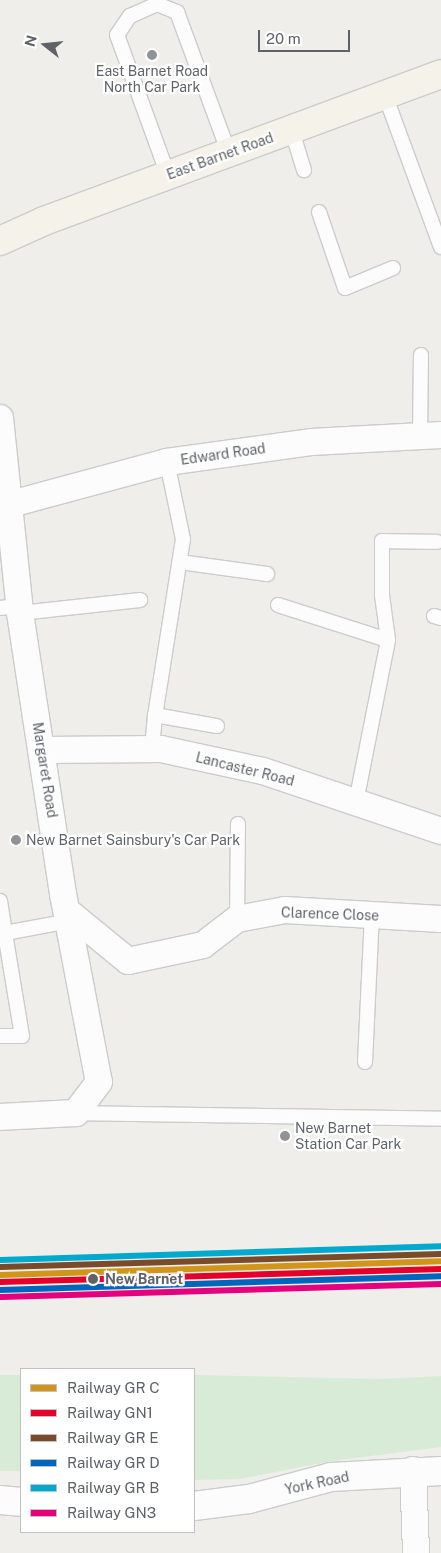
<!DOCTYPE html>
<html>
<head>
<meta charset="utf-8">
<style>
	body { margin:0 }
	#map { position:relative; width:441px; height:1553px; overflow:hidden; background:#efeeea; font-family:"Public Sans",sans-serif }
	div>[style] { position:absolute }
	.green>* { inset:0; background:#d8ebd6; transform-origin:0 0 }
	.roads { filter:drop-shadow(1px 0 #cbcccc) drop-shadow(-1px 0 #cbcccc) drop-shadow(0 1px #cbcccc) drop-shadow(0 -1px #cbcccc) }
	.lane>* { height:14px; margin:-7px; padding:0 7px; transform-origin:7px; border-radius:7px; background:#fdfcfc }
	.street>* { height:26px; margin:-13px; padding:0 13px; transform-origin:13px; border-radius:13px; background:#fdfcfc }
	.secondary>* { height:28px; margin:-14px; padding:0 14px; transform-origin:14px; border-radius:14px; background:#fdfcfc }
	.primary>* { height:28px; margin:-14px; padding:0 14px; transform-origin:14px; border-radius:14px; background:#f4f2e9 }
	.rail-1>* { height:6px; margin:-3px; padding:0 3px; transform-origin:3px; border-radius:3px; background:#d1951a }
	.rail-2>* { height:6px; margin:-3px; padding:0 3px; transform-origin:3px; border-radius:3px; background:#e4002b }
	.rail-3>* { height:6px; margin:-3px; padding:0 3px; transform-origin:3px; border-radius:3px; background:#7a4b2a }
	.rail-4>* { height:6px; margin:-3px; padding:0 3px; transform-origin:3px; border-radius:3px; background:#0065bd }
	.rail-5>* { height:6px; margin:-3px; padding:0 3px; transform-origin:3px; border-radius:3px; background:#00a9ce }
	.rail-6>* { height:6px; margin:-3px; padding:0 3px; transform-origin:3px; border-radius:3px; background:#e5007d }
	.dots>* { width:14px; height:14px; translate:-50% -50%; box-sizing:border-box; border:2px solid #fff; border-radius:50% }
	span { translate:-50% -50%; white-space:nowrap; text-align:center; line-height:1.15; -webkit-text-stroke:4.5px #fff; paint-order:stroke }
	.poi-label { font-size:14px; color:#5f6368 }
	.left { translate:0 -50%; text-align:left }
	.street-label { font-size:14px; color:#5f6368 }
	.stop-label { font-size:14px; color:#5f6368; font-weight:700 }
	.legend { position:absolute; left:20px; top:1368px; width:175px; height:165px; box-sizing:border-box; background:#fff; border:1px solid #bfc1c3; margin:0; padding:6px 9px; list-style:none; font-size:15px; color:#5f6368 }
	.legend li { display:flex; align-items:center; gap:10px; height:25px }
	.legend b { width:25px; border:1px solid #bfc1c3 }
	.north { position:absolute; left:20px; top:20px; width:50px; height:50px; -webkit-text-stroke:4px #fff; paint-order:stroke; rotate:286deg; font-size:14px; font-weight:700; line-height:20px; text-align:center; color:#5f6368 }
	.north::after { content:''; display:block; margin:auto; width:18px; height:22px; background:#5f6368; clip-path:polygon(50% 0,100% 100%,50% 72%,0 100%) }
	.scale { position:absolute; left:258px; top:30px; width:92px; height:22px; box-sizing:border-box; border:2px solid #5f6368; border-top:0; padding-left:6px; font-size:15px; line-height:18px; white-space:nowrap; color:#5f6368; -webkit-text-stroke:4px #fff; paint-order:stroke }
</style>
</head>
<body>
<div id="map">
	<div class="green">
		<i style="left:0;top:1375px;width:21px;height:96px"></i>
		<i style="clip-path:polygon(194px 1375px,381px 1379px,441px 1376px,441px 1447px,332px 1461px,240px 1479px,194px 1480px)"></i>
	</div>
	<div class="roads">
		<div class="lane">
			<i style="left:385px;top:95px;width:162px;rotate:69.8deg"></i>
			<i style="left:292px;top:131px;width:41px;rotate:72.9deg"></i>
			<i style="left:168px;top:175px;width:149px;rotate:-110deg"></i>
			<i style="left:117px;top:35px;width:23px;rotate:-56deg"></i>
			<i style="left:130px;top:16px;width:30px;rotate:-24deg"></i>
			<i style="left:157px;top:4px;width:22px;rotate:22deg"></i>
			<i style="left:177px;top:12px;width:150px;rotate:69.8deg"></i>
			<i style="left:319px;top:212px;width:80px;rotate:71.1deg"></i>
			<i style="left:345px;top:288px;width:52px;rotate:-22.6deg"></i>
			<i style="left:420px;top:435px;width:80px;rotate:-89.3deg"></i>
			<i style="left:167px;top:462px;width:79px;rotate:78.3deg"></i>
			<i style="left:183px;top:539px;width:178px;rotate:99deg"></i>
			<i style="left:155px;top:715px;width:63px;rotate:10.1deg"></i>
			<i style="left:180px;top:562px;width:88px;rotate:7.9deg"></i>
			<i style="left:278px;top:605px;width:115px;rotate:17.7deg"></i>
			<i style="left:0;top:608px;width:19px;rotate:-6deg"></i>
			<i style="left:20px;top:613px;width:121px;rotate:-6.2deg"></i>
			<i style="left:434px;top:616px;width:7px;rotate:16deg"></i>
			<i style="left:152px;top:749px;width:34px;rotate:-85deg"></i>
			<i style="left:356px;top:802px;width:165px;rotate:-78.8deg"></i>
			<i style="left:388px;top:640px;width:45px;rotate:-97.6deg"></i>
			<i style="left:382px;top:595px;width:54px;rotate:-90deg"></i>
			<i style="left:382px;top:541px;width:55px;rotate:1deg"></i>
			<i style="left:0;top:901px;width:32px;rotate:81deg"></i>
			<i style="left:237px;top:919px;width:95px;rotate:-89.4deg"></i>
			<i style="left:0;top:1036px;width:22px"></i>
			<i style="left:22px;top:1036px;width:104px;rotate:-99.4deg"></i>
			<i style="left:5px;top:933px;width:65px;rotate:-10.6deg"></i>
			<i style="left:365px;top:1062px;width:147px;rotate:-87.3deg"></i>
			<i style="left:76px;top:1113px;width:365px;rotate:0.9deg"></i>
		</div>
		<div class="street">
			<i style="left:0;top:418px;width:196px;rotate:84.1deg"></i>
			<i style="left:20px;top:613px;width:284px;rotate:81.3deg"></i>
			<i style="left:63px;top:894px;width:191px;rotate:79.2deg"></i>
			<i style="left:99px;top:1082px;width:39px;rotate:127deg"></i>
			<i style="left:76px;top:1113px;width:76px;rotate:177deg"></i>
			<i style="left:11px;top:504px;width:162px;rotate:-15.1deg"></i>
			<i style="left:167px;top:462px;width:145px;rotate:-7.9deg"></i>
			<i style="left:311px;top:442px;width:130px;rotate:-3.1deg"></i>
			<i style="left:42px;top:750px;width:119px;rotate:-0.5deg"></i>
			<i style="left:161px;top:749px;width:104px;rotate:12.2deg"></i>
			<i style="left:263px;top:771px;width:188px;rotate:18.6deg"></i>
			<i style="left:67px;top:911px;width:79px;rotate:39.3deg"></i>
			<i style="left:128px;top:961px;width:77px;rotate:-12deg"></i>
			<i style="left:203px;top:945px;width:43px;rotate:-37.4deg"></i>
			<i style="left:237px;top:919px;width:49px;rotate:-10.6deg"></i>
			<i style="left:285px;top:910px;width:156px;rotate:3.3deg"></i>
			<i style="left:413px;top:1470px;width:83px;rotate:87.9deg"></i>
		</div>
		<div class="secondary">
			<i style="left:0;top:1500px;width:21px;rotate:5deg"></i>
			<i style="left:194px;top:1506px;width:55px;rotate:-7.3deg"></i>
			<i style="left:249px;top:1499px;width:85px;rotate:-15deg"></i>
			<i style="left:331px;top:1477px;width:110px;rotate:-3.1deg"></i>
		</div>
		<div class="primary">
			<i style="left:0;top:241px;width:48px;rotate:-24.4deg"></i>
			<i style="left:44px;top:221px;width:423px;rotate:-20.3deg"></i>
		</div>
	</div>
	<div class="rail-1">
		<i style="left:0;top:1275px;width:441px;rotate:-1.8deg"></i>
	</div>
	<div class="rail-2">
		<i style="left:0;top:1282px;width:441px;rotate:-1.7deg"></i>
	</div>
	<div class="rail-3">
		<i style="left:0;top:1267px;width:441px;rotate:-1.7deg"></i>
	</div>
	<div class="rail-4">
		<i style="left:0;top:1290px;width:441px;rotate:-1.8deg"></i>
	</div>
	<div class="rail-5">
		<i style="left:0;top:1260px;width:441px;rotate:-1.8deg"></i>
	</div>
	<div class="rail-6">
		<i style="left:1px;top:1297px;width:440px;rotate:-1.7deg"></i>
	</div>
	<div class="dots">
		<i style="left:152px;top:55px;background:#919496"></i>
		<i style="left:16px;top:840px;background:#919496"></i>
		<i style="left:285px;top:1136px;background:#919496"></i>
		<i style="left:93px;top:1279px;background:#5f6368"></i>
	</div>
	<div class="poi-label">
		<span style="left:152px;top:79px">East Barnet Road<br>North Car Park</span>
		<span class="left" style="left:26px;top:840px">New Barnet Sainsbury's Car Park</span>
		<span class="left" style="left:295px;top:1136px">New Barnet<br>Station Car Park</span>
	</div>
	<div class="street-label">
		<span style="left:220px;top:156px;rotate:-20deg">East Barnet Road</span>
		<span style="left:223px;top:454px;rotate:-8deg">Edward Road</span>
		<span style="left:245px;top:769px;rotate:14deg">Lancaster Road</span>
		<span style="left:45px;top:770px;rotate:81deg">Margaret Road</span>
		<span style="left:330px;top:914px;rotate:2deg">Clarence Close</span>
		<span style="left:317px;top:1483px;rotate:-12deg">York Road</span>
	</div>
	<div class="stop-label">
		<span class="left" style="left:105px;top:1279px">New Barnet</span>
	</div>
	<ul class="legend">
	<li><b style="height:6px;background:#d1951a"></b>Railway GR C</li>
	<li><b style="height:6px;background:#e4002b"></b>Railway GN1</li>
	<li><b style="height:6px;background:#7a4b2a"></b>Railway GR E</li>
	<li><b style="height:6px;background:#0065bd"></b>Railway GR D</li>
	<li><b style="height:6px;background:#00a9ce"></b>Railway GR B</li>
	<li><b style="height:6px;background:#e5007d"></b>Railway GN3</li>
	</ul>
	<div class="north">N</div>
	<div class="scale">20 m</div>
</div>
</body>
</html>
